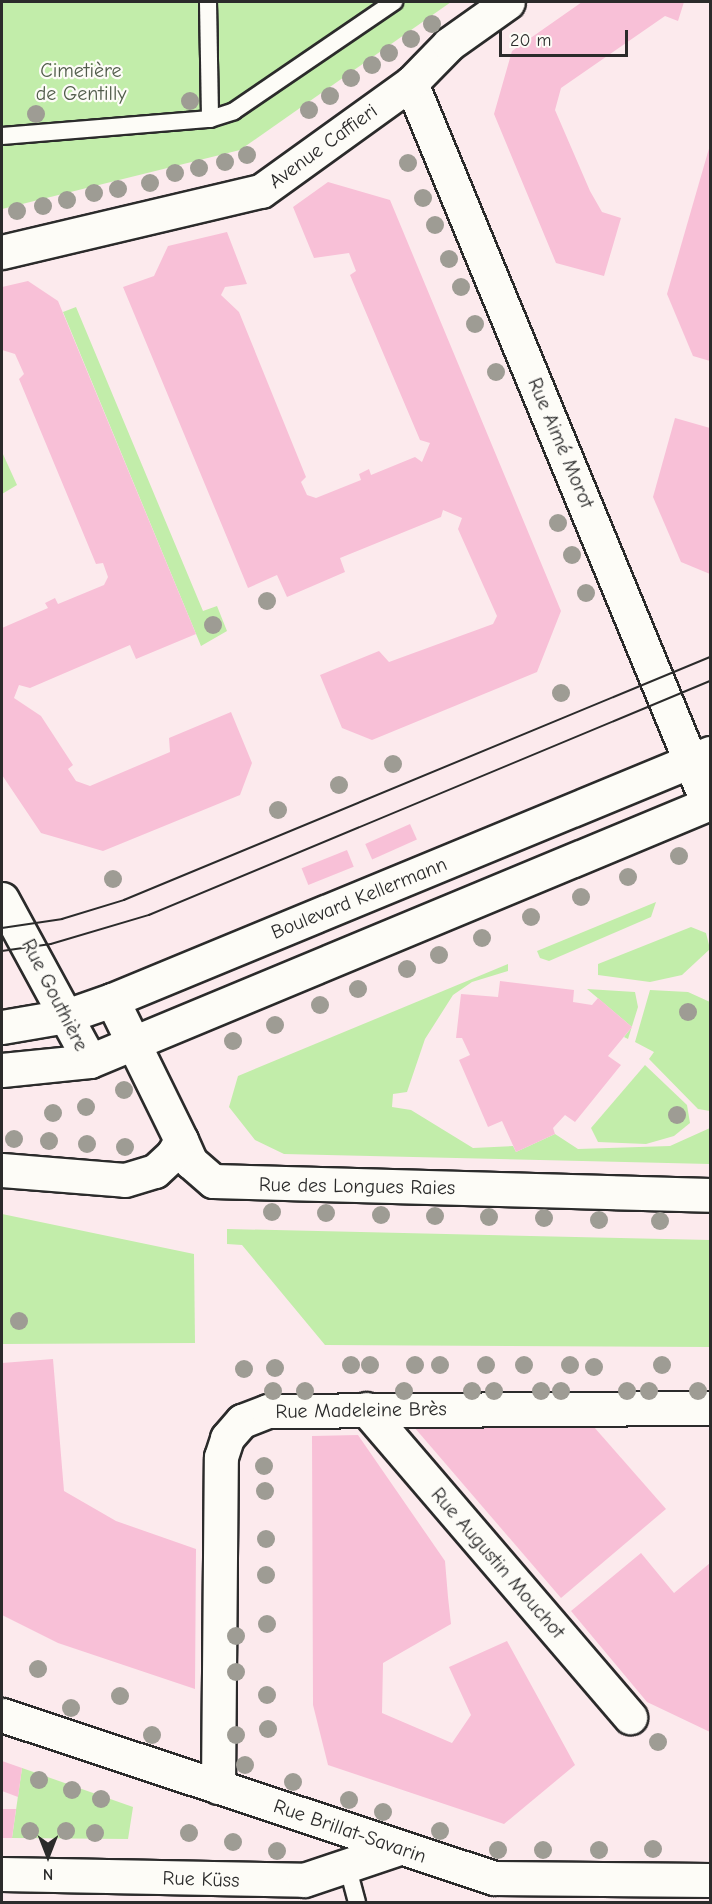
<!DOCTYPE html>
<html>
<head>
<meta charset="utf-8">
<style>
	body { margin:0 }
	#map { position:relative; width:712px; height:1904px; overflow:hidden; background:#fceaed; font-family:"Comic Neue",sans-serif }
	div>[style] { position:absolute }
	.green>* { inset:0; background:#c2edaa }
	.building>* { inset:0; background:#f8c0d7; transform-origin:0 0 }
	.roads { filter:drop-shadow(2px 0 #2b2b2b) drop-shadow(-2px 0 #2b2b2b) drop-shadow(0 2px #2b2b2b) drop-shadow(0 -2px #2b2b2b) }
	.lane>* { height:16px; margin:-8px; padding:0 8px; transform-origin:8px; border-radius:8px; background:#fdfcf7 }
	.street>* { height:33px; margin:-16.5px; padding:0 16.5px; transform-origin:16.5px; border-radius:16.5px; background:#fdfcf7 }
	.secondary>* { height:33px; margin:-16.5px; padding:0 16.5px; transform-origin:16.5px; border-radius:16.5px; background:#fdfcf7 }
	.primary>* { height:33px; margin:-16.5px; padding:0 16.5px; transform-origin:16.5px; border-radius:16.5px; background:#fdfcf7 }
	.tram>* { height:1.5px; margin:-0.75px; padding:0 0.75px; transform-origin:0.75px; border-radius:0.75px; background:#2b2b2b }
	.trees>* { width:18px; height:18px; margin:-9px; border-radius:50%; background:#9e9c94 }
	span { translate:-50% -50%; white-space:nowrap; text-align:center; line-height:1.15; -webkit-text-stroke:4.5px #fdfcf7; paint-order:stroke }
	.park-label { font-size:20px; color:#515c4b }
	.street-label { font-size:20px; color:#2b2b2b }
	.frame { position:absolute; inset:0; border:3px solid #2b2b2b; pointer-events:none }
	.north { position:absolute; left:18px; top:1826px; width:60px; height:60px; -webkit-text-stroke:4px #fdfcf7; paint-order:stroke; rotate:180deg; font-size:16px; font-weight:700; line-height:24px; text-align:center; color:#2b2b2b }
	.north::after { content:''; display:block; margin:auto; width:21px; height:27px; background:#2b2b2b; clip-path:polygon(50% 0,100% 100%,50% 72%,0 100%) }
	.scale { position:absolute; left:499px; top:30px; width:129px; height:27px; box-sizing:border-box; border:3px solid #2b2b2b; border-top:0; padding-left:8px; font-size:18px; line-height:21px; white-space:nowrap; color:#2b2b2b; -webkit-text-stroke:4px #fdfcf7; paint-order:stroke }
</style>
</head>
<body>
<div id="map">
	<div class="green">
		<i style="clip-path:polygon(2px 2px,451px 2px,240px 150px,2px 209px)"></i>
		<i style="clip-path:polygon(76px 307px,203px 611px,217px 606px,227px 631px,201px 646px,63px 312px)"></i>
		<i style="clip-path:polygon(2px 452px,17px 485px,2px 494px)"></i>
		<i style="clip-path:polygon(656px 902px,651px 917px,549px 961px,540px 958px,537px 951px)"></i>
		<i style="clip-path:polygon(691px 927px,706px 933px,710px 949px,682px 975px,650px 982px,598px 975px,598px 964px)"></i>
		<i style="clip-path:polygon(508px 964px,508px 971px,472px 982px,453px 995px,425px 1039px,407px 1092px,393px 1094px,392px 1107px,411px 1110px,473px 1148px,513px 1146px,516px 1152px,555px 1134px,578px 1149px,670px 1146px,710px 1128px,710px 1164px,284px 1154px,255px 1140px,229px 1107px,238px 1076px)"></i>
		<i style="clip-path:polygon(587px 989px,635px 992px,638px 1007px,628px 1039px,624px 1037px,632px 1027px)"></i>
		<i style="clip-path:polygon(650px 990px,688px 992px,710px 1002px,710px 1111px,698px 1109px,649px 1059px,654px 1052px,635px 1042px)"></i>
		<i style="clip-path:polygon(645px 1065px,687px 1105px,690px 1123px,674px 1136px,646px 1144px,598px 1142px,591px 1128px)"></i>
		<i style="clip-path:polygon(2px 1214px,194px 1254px,195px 1343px,2px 1344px)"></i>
		<i style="clip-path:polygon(227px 1229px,710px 1240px,710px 1347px,325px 1345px,242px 1245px,227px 1244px)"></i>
		<i style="clip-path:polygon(22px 1768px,133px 1807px,128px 1839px,12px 1838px)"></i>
	</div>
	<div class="building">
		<i style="clip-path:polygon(582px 2px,684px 2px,678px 21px,665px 16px,561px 88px,555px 110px,590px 191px,602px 212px,621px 218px,604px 276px,556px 263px,494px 114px,512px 51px)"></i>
		<i style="clip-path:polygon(710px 145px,710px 361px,693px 356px,667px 294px)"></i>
		<i style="clip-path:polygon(328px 182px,390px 200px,561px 611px,537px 672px,372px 740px,342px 728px,320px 675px,379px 651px,389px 662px,493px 624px,497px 616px,458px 529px,462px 518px,443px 510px,441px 517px,340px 558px,345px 572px,287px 597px,277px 575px,248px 588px,123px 287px,154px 276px,168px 246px,227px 232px,247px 284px,225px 287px,221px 295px,239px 312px,306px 477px,301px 482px,307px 495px,316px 498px,361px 480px,359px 474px,369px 469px,371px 475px,415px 457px,422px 462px,430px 443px,420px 440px,350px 275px,356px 271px,349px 253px,314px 258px,293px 207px)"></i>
		<i style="clip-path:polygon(28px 281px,58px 301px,196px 634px,136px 659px,130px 645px,30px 688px,19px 685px,14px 698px,41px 716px,73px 765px,68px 769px,76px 781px,90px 786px,170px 752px,169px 738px,231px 712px,252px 763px,240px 795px,103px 851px,41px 833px,2px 775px,2px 628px,48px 608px,45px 603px,55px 598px,58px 604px,104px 585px,108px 577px,103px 563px,96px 564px,19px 379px,24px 374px,15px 354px,2px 350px,2px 287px)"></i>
		<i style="clip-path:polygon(675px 418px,710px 428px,710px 574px,681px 562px,653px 497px)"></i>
		<i style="left:410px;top:824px;width:17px;height:49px;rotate:66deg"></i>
		<i style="left:347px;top:850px;width:18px;height:49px;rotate:68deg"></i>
		<i style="clip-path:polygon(500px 981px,574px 990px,573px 1002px,592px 1005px,598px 998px,632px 1027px,608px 1056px,621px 1065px,575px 1122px,565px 1115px,553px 1128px,555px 1134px,516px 1152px,502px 1121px,488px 1127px,459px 1060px,470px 1055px,462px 1038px,456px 1038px,461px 994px,498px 997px)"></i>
		<i style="clip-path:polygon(53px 1359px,64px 1491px,116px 1521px,196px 1549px,195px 1689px,58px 1643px,2px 1615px,2px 1363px)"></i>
		<i style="clip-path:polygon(414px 1427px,594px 1427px,666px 1509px,561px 1598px)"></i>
		<i style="clip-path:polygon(358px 1435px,445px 1561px,448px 1597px,451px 1624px,383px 1663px,382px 1713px,452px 1743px,471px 1715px,449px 1667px,507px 1641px,575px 1765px,504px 1824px,328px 1765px,313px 1705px,312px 1436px)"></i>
		<i style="clip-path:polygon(641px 1553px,674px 1593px,710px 1563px,710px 1732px,647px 1702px,571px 1611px)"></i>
		<i style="clip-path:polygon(2px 1761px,22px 1768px,18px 1797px,2px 1791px)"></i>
		<i style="clip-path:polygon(2px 1809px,16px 1809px,12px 1838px,2px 1838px)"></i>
	</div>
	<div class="roads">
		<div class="lane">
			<i style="left:208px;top:2px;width:117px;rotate:89deg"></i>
			<i style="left:2px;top:136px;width:209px;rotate:-4.7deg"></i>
			<i style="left:210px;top:119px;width:25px;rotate:-18deg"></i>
			<i style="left:234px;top:111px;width:194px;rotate:-34.3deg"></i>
			<i style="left:347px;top:1865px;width:38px;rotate:75deg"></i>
		</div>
		<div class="street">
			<i style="left:411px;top:83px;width:780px;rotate:67.61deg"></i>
			<i style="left:2px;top:252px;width:266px;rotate:-13.3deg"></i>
			<i style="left:261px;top:191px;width:185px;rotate:-35.8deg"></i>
			<i style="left:411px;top:83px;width:54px;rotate:-45.7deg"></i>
			<i style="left:449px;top:44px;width:72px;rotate:-35.4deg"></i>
			<i style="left:181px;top:1140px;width:24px;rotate:66deg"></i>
			<i style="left:191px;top:1162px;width:29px;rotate:41deg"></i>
			<i style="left:213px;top:1181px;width:497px;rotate:1.6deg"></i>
			<i style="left:366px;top:1409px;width:406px;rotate:49.4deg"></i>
			<i style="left:2px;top:1715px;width:518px;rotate:18.33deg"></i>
			<i style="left:494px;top:1878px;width:216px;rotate:0.5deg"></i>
			<i style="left:218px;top:1787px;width:330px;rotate:-89.5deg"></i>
			<i style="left:221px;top:1457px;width:20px;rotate:-72deg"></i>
			<i style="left:227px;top:1438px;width:23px;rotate:-49deg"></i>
			<i style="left:242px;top:1421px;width:28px;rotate:-21deg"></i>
			<i style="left:268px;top:1411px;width:442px;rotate:-0.4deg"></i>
			<i style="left:2px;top:1874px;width:302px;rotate:1.1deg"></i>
			<i style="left:304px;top:1880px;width:97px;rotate:-18.6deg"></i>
		</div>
		<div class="secondary">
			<i style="left:2px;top:899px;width:184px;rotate:61.5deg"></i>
			<i style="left:2px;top:1170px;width:123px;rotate:4.6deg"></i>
			<i style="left:125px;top:1180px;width:31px;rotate:-17deg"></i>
			<i style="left:155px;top:1171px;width:25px;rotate:-43deg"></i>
			<i style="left:173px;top:1154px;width:16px;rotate:-60deg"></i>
			<i style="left:181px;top:1140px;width:156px;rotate:-116.2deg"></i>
		</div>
		<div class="primary">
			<i style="left:2px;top:1027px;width:65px;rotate:-9.8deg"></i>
			<i style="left:66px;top:1016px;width:49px;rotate:-19.2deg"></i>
			<i style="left:112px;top:1000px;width:647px;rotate:-22.44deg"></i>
			<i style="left:2px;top:1070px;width:88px;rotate:-5.8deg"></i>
			<i style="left:90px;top:1061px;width:672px;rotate:-22.59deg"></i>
		</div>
	</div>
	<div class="tram">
		<i style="left:2px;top:928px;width:61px;rotate:-8.5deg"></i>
		<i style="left:62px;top:919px;width:65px;rotate:-17deg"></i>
		<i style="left:124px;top:900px;width:634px;rotate:-22.52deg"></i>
		<i style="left:2px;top:951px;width:49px;rotate:-8.1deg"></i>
		<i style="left:51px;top:944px;width:102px;rotate:-16.5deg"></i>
		<i style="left:149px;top:915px;width:608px;rotate:-22.64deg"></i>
	</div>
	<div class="trees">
		<i style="left:432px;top:24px"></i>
		<i style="left:411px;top:39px"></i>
		<i style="left:389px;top:53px"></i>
		<i style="left:372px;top:65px"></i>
		<i style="left:351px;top:78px"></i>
		<i style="left:330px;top:96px"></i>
		<i style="left:190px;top:101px"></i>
		<i style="left:309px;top:110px"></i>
		<i style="left:36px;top:114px"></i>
		<i style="left:247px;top:155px"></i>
		<i style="left:225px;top:162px"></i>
		<i style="left:408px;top:163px"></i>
		<i style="left:199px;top:168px"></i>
		<i style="left:175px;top:173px"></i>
		<i style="left:150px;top:183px"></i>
		<i style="left:118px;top:189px"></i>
		<i style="left:94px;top:193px"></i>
		<i style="left:423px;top:198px"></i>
		<i style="left:67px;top:200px"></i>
		<i style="left:43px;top:206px"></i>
		<i style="left:17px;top:211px"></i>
		<i style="left:435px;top:225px"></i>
		<i style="left:449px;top:259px"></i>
		<i style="left:461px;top:287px"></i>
		<i style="left:475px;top:324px"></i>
		<i style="left:496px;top:372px"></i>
		<i style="left:558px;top:523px"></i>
		<i style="left:572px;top:555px"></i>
		<i style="left:586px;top:593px"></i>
		<i style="left:267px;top:601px"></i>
		<i style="left:213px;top:625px"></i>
		<i style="left:561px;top:693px"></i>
		<i style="left:393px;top:764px"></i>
		<i style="left:339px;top:785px"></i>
		<i style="left:278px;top:810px"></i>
		<i style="left:679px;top:856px"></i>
		<i style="left:628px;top:877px"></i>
		<i style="left:113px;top:879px"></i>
		<i style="left:581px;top:897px"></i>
		<i style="left:531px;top:917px"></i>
		<i style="left:482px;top:938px"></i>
		<i style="left:439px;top:955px"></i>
		<i style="left:407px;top:969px"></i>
		<i style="left:358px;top:989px"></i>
		<i style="left:320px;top:1005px"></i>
		<i style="left:688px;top:1012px"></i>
		<i style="left:275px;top:1025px"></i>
		<i style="left:233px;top:1041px"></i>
		<i style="left:124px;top:1090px"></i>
		<i style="left:86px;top:1107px"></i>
		<i style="left:53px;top:1113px"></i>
		<i style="left:677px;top:1115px"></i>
		<i style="left:14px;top:1139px"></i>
		<i style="left:49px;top:1141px"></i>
		<i style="left:87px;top:1144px"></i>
		<i style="left:125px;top:1147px"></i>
		<i style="left:272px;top:1212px"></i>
		<i style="left:326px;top:1213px"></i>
		<i style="left:381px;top:1215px"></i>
		<i style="left:435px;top:1216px"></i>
		<i style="left:489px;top:1217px"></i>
		<i style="left:544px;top:1218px"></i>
		<i style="left:599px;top:1220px"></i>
		<i style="left:660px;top:1221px"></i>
		<i style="left:19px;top:1321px"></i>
		<i style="left:351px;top:1365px"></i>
		<i style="left:370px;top:1365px"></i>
		<i style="left:415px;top:1365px"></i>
		<i style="left:440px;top:1365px"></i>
		<i style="left:486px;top:1365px"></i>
		<i style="left:524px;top:1365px"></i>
		<i style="left:570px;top:1365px"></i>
		<i style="left:662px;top:1365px"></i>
		<i style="left:594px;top:1367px"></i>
		<i style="left:275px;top:1368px"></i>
		<i style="left:244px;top:1369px"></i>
		<i style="left:273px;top:1391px"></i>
		<i style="left:305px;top:1391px"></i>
		<i style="left:404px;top:1391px"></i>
		<i style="left:472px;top:1391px"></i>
		<i style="left:494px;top:1391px"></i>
		<i style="left:541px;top:1391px"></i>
		<i style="left:561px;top:1391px"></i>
		<i style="left:627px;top:1391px"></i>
		<i style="left:649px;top:1391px"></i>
		<i style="left:698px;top:1391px"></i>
		<i style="left:264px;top:1466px"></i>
		<i style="left:265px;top:1491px"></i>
		<i style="left:266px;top:1539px"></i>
		<i style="left:266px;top:1575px"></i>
		<i style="left:267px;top:1624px"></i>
		<i style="left:236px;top:1636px"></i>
		<i style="left:38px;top:1669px"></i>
		<i style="left:236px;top:1672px"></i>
		<i style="left:267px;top:1695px"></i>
		<i style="left:120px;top:1696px"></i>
		<i style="left:71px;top:1708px"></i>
		<i style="left:268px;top:1729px"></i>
		<i style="left:152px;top:1735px"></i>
		<i style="left:236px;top:1735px"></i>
		<i style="left:658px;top:1742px"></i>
		<i style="left:245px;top:1765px"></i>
		<i style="left:39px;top:1780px"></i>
		<i style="left:293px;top:1782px"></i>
		<i style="left:72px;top:1790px"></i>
		<i style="left:101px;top:1799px"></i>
		<i style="left:349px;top:1800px"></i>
		<i style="left:383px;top:1812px"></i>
		<i style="left:30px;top:1831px"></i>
		<i style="left:66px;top:1831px"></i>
		<i style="left:440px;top:1831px"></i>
		<i style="left:95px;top:1833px"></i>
		<i style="left:189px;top:1833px"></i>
		<i style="left:233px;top:1842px"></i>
		<i style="left:653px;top:1849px"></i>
		<i style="left:498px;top:1850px"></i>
		<i style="left:543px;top:1850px"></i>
		<i style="left:599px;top:1850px"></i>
		<i style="left:277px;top:1851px"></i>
	</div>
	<div class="park-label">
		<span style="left:81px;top:82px">Cimetière<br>de Gentilly</span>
	</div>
	<div class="street-label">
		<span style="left:323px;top:146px;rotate:-36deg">Avenue Caffieri</span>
		<span style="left:561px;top:443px;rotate:67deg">Rue Aimé Morot</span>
		<span style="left:359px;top:898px;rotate:-22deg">Boulevard Kellermann</span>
		<span style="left:55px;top:995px;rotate:63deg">Rue Gouthière</span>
		<span style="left:357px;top:1186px;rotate:1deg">Rue des Longues Raies</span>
		<span style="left:361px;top:1410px;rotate:-1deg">Rue Madeleine Brès</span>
		<span style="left:498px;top:1563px;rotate:49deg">Rue Augustin Mouchot</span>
		<span style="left:350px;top:1831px;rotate:19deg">Rue Brillat-Savarin</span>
		<span style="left:201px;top:1879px;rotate:2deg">Rue Küss</span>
	</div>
	<div class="frame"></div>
	<div class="north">N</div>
	<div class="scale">20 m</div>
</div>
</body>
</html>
